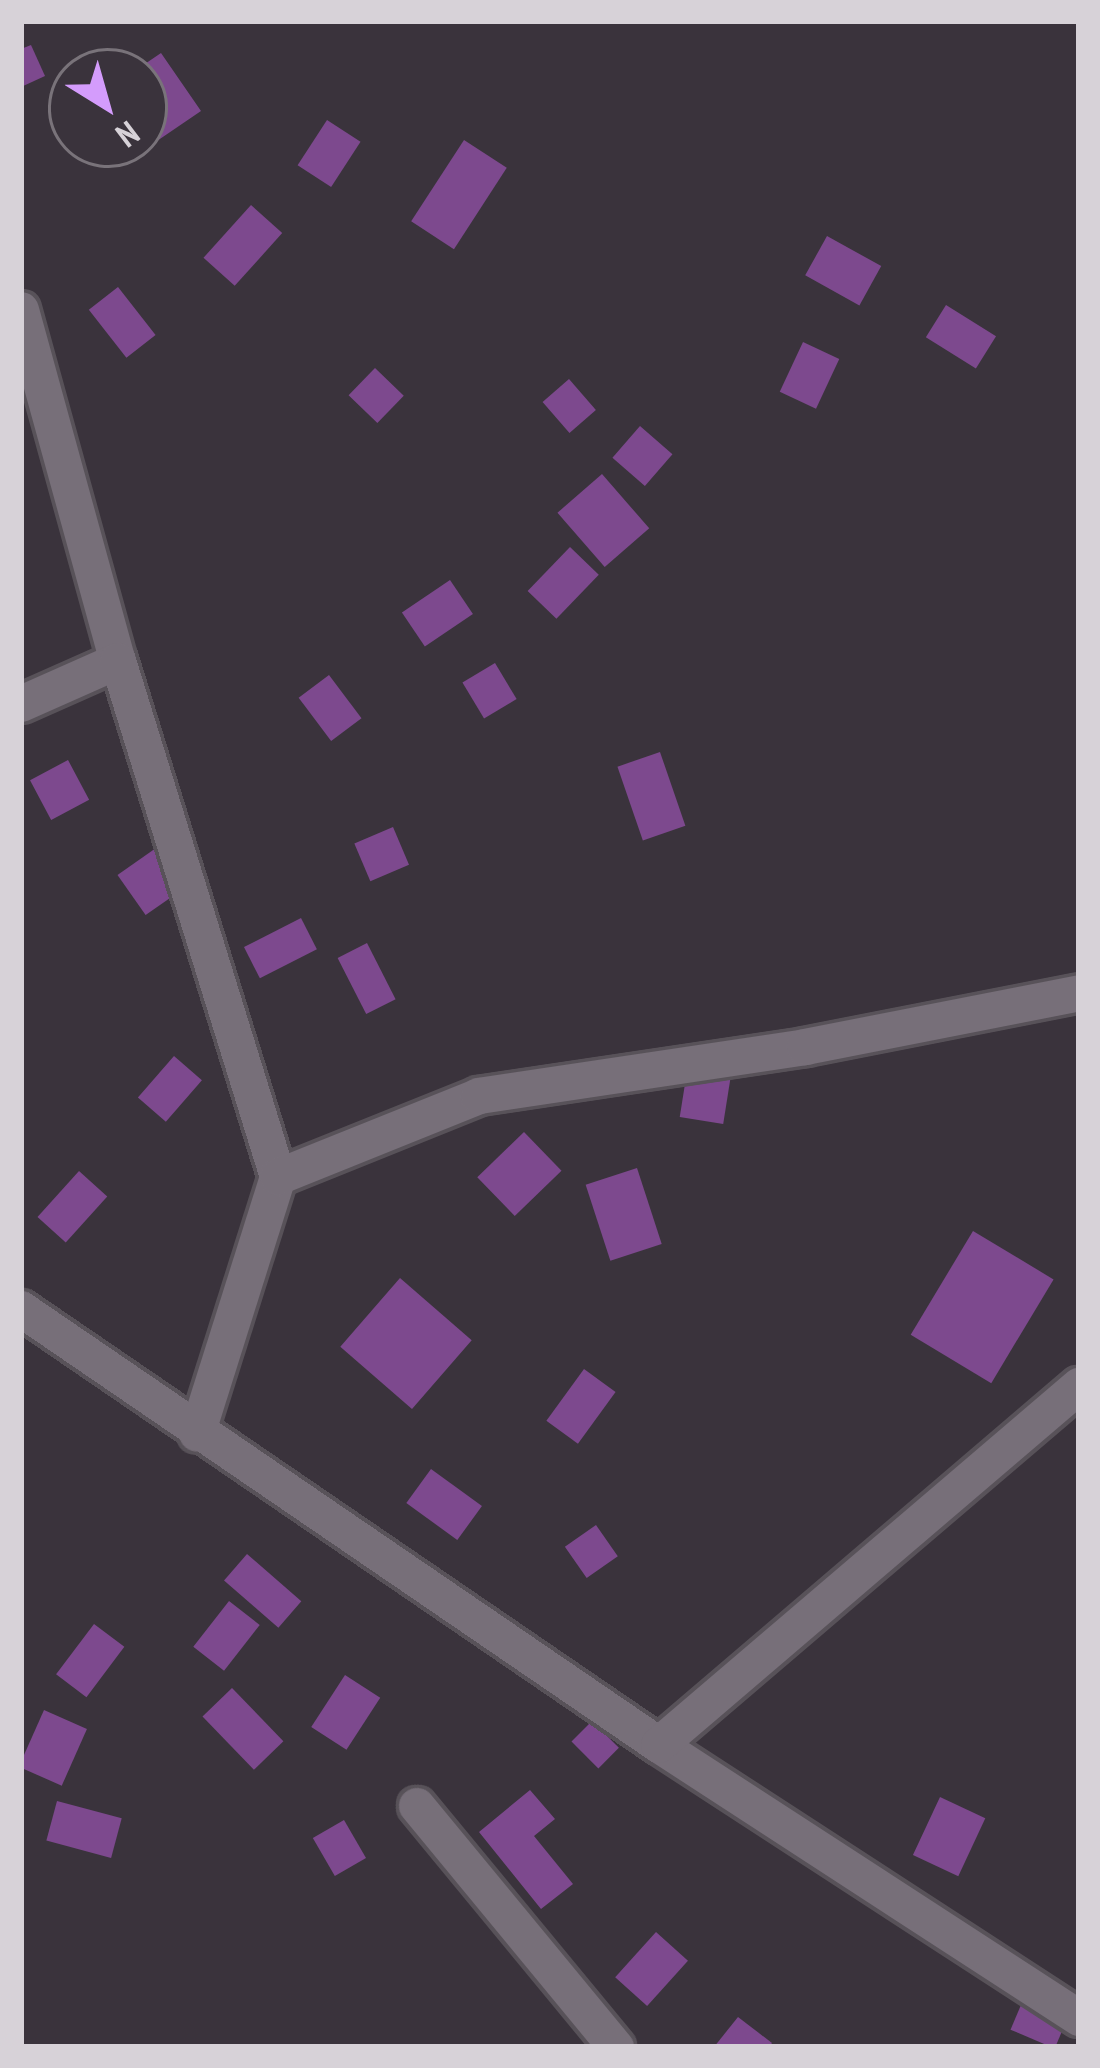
<!DOCTYPE html>
<html>
<head>
<meta charset="utf-8">
<style>
	body { margin:0 }
	#map { position:relative; width:1100px; height:2068px; overflow:hidden; background:#3a333c; font-family:"PT Sans Narrow",sans-serif }
	div>[style] { position:absolute }
	.building>* { inset:0; background:#7d498e; transform-origin:0 0 }
	.roads { filter:drop-shadow(3px 0 #585259) drop-shadow(-3px 0 #585259) drop-shadow(0 3px #585259) drop-shadow(0 -3px #585259) }
	.street>* { height:36px; margin:-18px; padding:0 18px; transform-origin:18px; border-radius:18px; background:#776f79 }
	span { translate:-50% -50%; white-space:nowrap; text-align:center; line-height:1.15; -webkit-text-stroke:10px #3a333c; paint-order:stroke }
	.frame { position:absolute; inset:0; border:24px solid #d7d2d8; pointer-events:none }
	.north { position:absolute; left:48px; top:48px; width:120px; height:120px; box-sizing:border-box; background:#3a333c; border:3px solid #79737a; border-radius:50%; rotate:143deg; font-size:33px; font-weight:700; line-height:48px; text-align:center; color:#d7d2d8 }
	.north::after { content:''; display:block; margin:auto; width:42px; height:54px; background:#d49cfc; clip-path:polygon(50% 0,100% 100%,50% 72%,0 100%) }
</style>
</head>
<body>
<div id="map">
	<div class="building">
		<i style="clip-path:polygon(31px 45px,45px 76px,21px 87px,21px 49px)"></i>
		<i style="clip-path:polygon(161px 53px,201px 111px,154px 143px,144px 128px,144px 72px,133px 72px)"></i>
		<i style="left:327px;top:120px;width:40px;height:54px;rotate:33deg"></i>
		<i style="left:464px;top:140px;width:51px;height:97px;rotate:33deg"></i>
		<i style="left:251px;top:205px;width:42px;height:71px;rotate:42deg"></i>
		<i style="left:827px;top:236px;width:62px;height:45px;rotate:29deg"></i>
		<i style="left:118px;top:287px;width:61px;height:37px;rotate:52deg"></i>
		<i style="left:946px;top:305px;width:59px;height:38px;rotate:32deg"></i>
		<i style="left:803px;top:342px;width:40px;height:55px;rotate:25deg"></i>
		<i style="left:375px;top:368px;width:40px;height:38px;rotate:44deg"></i>
		<i style="left:569px;top:379px;width:41px;height:35px;rotate:49deg"></i>
		<i style="left:640px;top:426px;width:43px;height:42px;rotate:41deg"></i>
		<i style="left:602px;top:474px;width:72px;height:59px;rotate:49deg"></i>
		<i style="left:570px;top:547px;width:40px;height:61px;rotate:44deg"></i>
		<i style="left:450px;top:580px;width:41px;height:58px;rotate:56deg"></i>
		<i style="left:495px;top:663px;width:42px;height:38px;rotate:59deg"></i>
		<i style="left:329px;top:675px;width:54px;height:38px;rotate:53deg"></i>
		<i style="left:660px;top:752px;width:78px;height:45px;rotate:71deg"></i>
		<i style="left:68px;top:760px;width:45px;height:43px;rotate:62deg"></i>
		<i style="left:393px;top:827px;width:41px;height:42px;rotate:67deg"></i>
		<i style="left:156px;top:848px;width:49px;height:47px;rotate:55deg"></i>
		<i style="left:301px;top:918px;width:35px;height:64px;rotate:63deg"></i>
		<i style="left:367px;top:943px;width:63px;height:33px;rotate:63deg"></i>
		<i style="left:691px;top:1046px;width:44px;height:72px;rotate:9deg"></i>
		<i style="left:174px;top:1056px;width:37px;height:55px;rotate:41deg"></i>
		<i style="left:524px;top:1132px;width:54px;height:65px;rotate:46deg"></i>
		<i style="left:637px;top:1168px;width:80px;height:54px;rotate:72deg"></i>
		<i style="left:79px;top:1171px;width:38px;height:62px;rotate:42deg"></i>
		<i style="left:973px;top:1231px;width:94px;height:121px;rotate:31deg"></i>
		<i style="left:400px;top:1278px;width:95px;height:91px;rotate:41deg"></i>
		<i style="left:584px;top:1369px;width:39px;height:64px;rotate:36deg"></i>
		<i style="left:431px;top:1469px;width:63px;height:42px;rotate:36deg"></i>
		<i style="left:596px;top:1525px;width:38px;height:38px;rotate:55deg"></i>
		<i style="left:247px;top:1554px;width:72px;height:35px;rotate:41deg"></i>
		<i style="left:229px;top:1601px;width:39px;height:58px;rotate:38deg"></i>
		<i style="left:94px;top:1624px;width:38px;height:63px;rotate:37deg"></i>
		<i style="left:345px;top:1675px;width:42px;height:62px;rotate:33deg"></i>
		<i style="left:232px;top:1688px;width:74px;height:41px;rotate:46deg"></i>
		<i style="left:44px;top:1710px;width:47px;height:62px;rotate:24deg"></i>
		<i style="left:592px;top:1721px;width:38px;height:29px;rotate:45deg"></i>
		<i style="clip-path:polygon(530px 1790px,555px 1819px,534px 1836px,573px 1884px,541px 1909px,479px 1832px)"></i>
		<i style="left:940px;top:1797px;width:50px;height:64px;rotate:25deg"></i>
		<i style="left:57px;top:1801px;width:67px;height:41px;rotate:15deg"></i>
		<i style="left:344px;top:1820px;width:44px;height:36px;rotate:60deg"></i>
		<i style="left:656px;top:1932px;width:43px;height:61px;rotate:42deg"></i>
		<i style="left:1032px;top:1979px;width:48px;height:55px;rotate:23deg"></i>
		<i style="clip-path:polygon(738px 2017px,772px 2043px,769px 2047px,714px 2047px)"></i>
	</div>
	<div class="roads">
		<div class="street">
			<i style="left:21px;top:310px;width:364px;rotate:74.6deg"></i>
			<i style="left:118px;top:661px;width:106px;rotate:156.1deg"></i>
			<i style="left:118px;top:661px;width:540px;rotate:72.77deg"></i>
			<i style="left:278px;top:1177px;width:269px;rotate:107.5deg"></i>
			<i style="left:278px;top:1177px;width:217px;rotate:-21.9deg"></i>
			<i style="left:479px;top:1096px;width:330px;rotate:-8.5deg"></i>
			<i style="left:805px;top:1047px;width:279px;rotate:-11.1deg"></i>
			<i style="left:21px;top:1309px;width:773px;rotate:34.35deg"></i>
			<i style="left:659px;top:1745px;width:501px;rotate:33.02deg"></i>
			<i style="left:659px;top:1745px;width:553px;rotate:-40.52deg"></i>
			<i style="left:417px;top:1806px;width:313px;rotate:50.5deg"></i>
		</div>
	</div>
	<div class="frame"></div>
	<div class="north">N</div>
</div>
</body>
</html>
